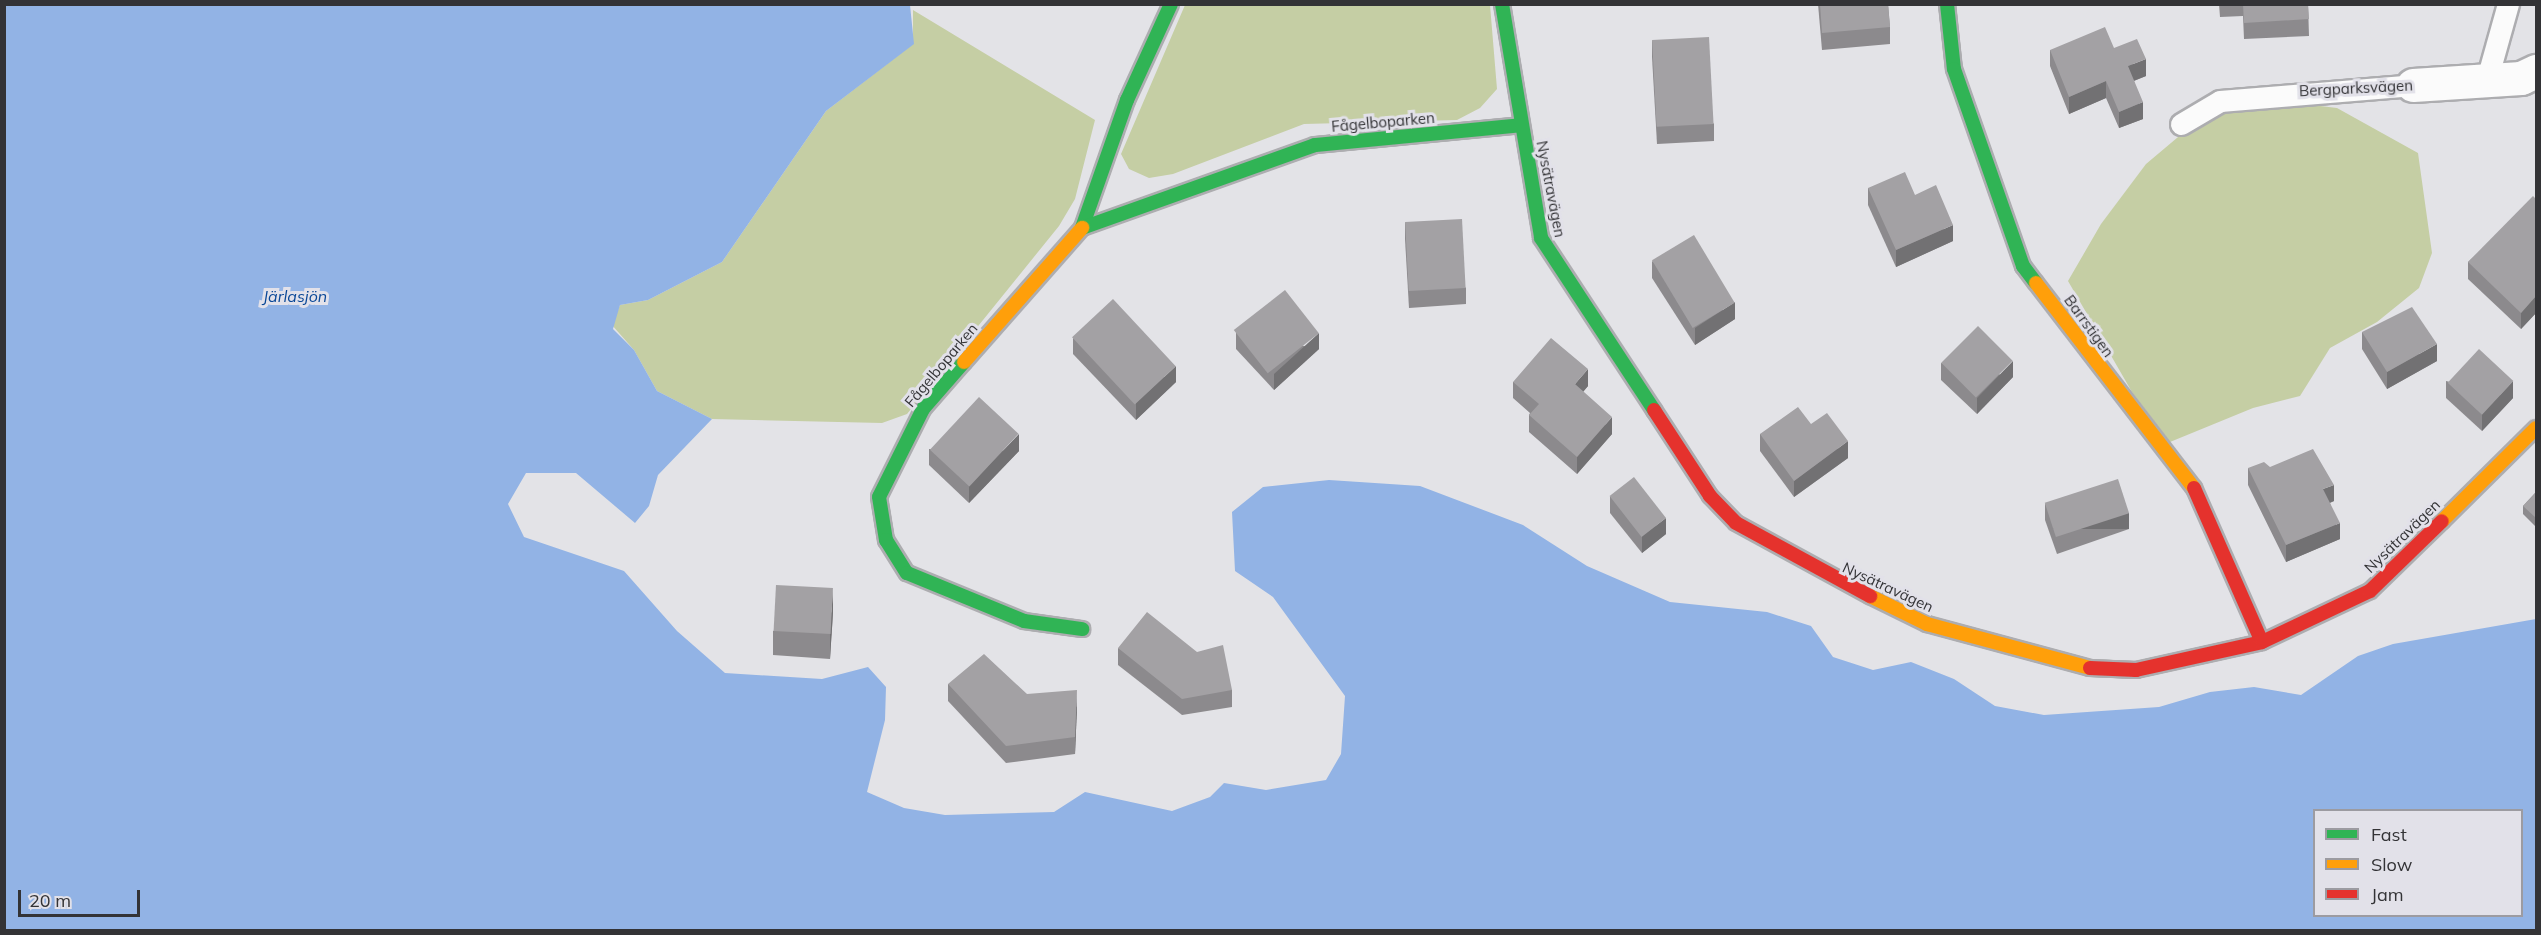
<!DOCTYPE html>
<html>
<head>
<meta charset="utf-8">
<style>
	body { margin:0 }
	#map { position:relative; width:2541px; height:935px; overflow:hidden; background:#e3e3e7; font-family:Mulish,sans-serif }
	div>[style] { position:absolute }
	.green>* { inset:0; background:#c5cea4 }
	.water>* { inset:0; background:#92b3e5 }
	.roads { filter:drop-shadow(2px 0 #adadb0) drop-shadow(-2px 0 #adadb0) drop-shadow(0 2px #adadb0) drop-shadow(0 -2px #adadb0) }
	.lane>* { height:21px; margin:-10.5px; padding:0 10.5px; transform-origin:10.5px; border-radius:10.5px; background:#fbfbfb }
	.street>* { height:33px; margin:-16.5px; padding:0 16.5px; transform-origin:16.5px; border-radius:16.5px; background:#fbfbfb }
	.fast>* { height:14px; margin:-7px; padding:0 7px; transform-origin:7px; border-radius:7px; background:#30b455 }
	.slow>* { height:14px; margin:-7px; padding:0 7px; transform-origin:7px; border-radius:7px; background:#ff9f0a }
	.jam>* { height:14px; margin:-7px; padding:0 7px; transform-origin:7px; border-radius:7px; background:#e5322d }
	.wall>* { inset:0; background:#8c8a8d }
	.shaded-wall>* { inset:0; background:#727173; transform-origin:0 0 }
	.building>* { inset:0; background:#a3a1a4; transform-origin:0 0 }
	span { translate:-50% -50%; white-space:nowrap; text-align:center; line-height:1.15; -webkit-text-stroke:6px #e2e1e9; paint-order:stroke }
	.street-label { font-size:15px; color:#333336 }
	.water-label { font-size:16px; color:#094797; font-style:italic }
	.frame { position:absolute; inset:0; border:6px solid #333336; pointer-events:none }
	.legend { position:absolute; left:2313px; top:809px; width:210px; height:108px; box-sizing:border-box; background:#e2e1e9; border:2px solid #9c9ba1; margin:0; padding:8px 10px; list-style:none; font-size:18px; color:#333336 }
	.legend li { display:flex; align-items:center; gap:12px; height:30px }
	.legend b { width:30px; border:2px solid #9c9ba1 }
	.scale { position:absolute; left:18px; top:890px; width:122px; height:27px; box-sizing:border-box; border:3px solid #333336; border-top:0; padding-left:8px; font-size:18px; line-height:21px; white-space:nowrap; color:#333336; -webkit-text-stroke:4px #e2e1e9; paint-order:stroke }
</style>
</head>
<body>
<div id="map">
	<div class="green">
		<i style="clip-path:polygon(1185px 5px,1490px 5px,1497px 89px,1480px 108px,1457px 120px,1304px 124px,1173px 174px,1149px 178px,1129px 169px,1121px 154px)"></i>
		<i style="clip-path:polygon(913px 10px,1095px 120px,1075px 199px,1059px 226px,907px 414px,882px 423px,712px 419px,657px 391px,634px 350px,612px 325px,620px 305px,648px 300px,722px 262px,826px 111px,913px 44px)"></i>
		<i style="clip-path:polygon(2287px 102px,2337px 108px,2418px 153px,2432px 253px,2419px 288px,2377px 322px,2330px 348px,2300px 396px,2253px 408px,2170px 442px,2132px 392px,2068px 281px,2101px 224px,2146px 164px,2209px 111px)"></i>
	</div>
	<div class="water">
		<i style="clip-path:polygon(evenodd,5px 4px,910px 5px,914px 44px,826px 111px,722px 262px,648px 300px,620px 305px,613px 329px,634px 350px,657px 391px,712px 419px,658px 475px,649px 506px,635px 523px,576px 473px,526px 473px,508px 504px,524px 537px,624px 571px,677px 631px,725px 673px,822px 679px,868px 667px,886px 687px,885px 720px,867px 792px,904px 808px,945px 815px,1054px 812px,1085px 792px,1172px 811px,1210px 797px,1224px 783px,1266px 790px,1326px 780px,1341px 754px,1345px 696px,1273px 597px,1235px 571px,1232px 512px,1263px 487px,1329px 480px,1420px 486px,1523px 525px,1587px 566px,1670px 602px,1767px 612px,1811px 626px,1833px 657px,1873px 670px,1911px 662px,1954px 679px,1995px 706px,2044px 715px,2159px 707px,2210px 692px,2254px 687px,2301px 695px,2358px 656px,2393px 644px,2536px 619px,2536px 930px,5px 930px,5px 4px,2314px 810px,2522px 810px,2522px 916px,2314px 916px,2314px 810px)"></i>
	</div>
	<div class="roads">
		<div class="lane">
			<i style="left:2487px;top:79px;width:78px;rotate:-74.4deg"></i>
			<i style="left:2181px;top:124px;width:45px;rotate:-30.5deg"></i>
			<i style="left:2220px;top:101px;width:194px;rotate:-4.7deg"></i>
		</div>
		<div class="street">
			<i style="left:2413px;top:85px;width:108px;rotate:-3.7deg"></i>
			<i style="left:2521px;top:78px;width:17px;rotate:-25deg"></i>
		</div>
		<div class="fast">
			<i style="left:1171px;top:4px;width:106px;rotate:114.6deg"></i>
			<i style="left:1127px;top:100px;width:136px;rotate:109.4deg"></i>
			<i style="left:1082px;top:228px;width:247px;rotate:-19.6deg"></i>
			<i style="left:1315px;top:145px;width:207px;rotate:-5.5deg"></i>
			<i style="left:1502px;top:4px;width:237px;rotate:80.5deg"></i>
			<i style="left:1541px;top:238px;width:206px;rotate:56.7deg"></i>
			<i style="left:1947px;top:4px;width:65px;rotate:83.9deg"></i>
			<i style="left:1954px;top:69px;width:209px;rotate:70.7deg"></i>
			<i style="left:2023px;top:266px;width:21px;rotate:53deg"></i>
			<i style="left:964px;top:362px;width:62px;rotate:131.1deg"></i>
			<i style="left:923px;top:409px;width:98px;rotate:116.6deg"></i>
			<i style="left:879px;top:497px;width:44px;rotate:80.8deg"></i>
			<i style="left:886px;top:540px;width:39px;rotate:58deg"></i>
			<i style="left:907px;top:573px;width:126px;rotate:22.3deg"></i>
			<i style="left:1024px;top:621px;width:59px;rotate:7.9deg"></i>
		</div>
		<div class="slow">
			<i style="left:2036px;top:283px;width:259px;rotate:52.4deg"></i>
			<i style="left:964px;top:362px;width:179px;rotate:-48.6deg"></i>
			<i style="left:2442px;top:521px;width:132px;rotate:-44.7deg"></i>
			<i style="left:1870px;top:596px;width:64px;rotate:26.2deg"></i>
			<i style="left:1927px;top:624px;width:169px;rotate:15.1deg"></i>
		</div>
		<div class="jam">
			<i style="left:1654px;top:410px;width:103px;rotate:56.9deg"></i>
			<i style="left:1710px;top:496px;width:37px;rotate:46deg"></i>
			<i style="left:1736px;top:523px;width:153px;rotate:28.6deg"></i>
			<i style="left:2194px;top:488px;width:168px;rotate:66.2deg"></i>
			<i style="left:2090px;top:668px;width:46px;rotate:2.5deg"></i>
			<i style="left:2136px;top:670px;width:129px;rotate:-12.5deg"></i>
			<i style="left:2262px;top:642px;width:119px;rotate:-25.3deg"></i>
			<i style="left:2370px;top:591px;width:100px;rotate:-44.2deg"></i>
		</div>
	</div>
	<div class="wall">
		<i style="clip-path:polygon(1818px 4px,1888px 4px,1890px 27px,1890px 44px,1822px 50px)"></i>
		<i style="clip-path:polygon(2219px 4px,2308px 4px,2309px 36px,2244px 39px,2243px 16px,2220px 17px)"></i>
		<i style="clip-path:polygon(1652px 40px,1714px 124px,1714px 141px,1657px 144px,1652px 57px)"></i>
		<i style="clip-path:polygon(2114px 48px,2146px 76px,2134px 81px,2143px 119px,2119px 128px,2106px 98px,2069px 114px,2050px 66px,2050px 50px)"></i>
		<i style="clip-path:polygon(1868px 188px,1915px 195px,1953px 241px,1896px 267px,1868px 205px)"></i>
		<i style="clip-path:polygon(2536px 199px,2536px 313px,2521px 329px,2468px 279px,2468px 262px)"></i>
		<i style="clip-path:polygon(1405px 222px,1466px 288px,1466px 304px,1409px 308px,1405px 239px)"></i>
		<i style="clip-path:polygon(1652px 261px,1735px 319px,1695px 345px,1652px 278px)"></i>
		<i style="clip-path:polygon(1236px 332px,1319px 349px,1274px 390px,1236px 349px)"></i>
		<i style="clip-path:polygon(2362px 332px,2437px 361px,2387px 389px,2362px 349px)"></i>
		<i style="clip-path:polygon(1073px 338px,1176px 382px,1136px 420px,1073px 354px)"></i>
		<i style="clip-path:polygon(1941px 363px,2013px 377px,1977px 414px,1941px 380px)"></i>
		<i style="clip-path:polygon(2446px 381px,2513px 398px,2482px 431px,2446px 398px)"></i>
		<i style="clip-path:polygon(1513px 382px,1588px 386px,1583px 392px,1612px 434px,1577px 474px,1529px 432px,1529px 415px,1530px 413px,1513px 398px)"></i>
		<i style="clip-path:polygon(1811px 424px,1848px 458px,1794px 497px,1760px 451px,1760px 434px)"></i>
		<i style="clip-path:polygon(929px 449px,1019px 451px,969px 503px,929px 465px)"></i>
		<i style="clip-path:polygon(2248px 468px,2334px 501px,2330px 503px,2340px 539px,2286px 562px,2248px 485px)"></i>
		<i style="clip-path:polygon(2536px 492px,2536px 527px,2523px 514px,2523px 506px)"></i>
		<i style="clip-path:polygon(1610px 496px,1666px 534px,1642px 553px,1610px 513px)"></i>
		<i style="clip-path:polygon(2045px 504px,2129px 529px,2057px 554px,2045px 520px)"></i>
		<i style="clip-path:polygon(833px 612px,830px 659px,773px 655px,773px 631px)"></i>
		<i style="clip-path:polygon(1118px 648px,1232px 690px,1232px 707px,1182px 715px,1118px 665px)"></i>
		<i style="clip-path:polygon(948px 684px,1027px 694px,1077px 707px,1075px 754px,1006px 763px,948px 701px)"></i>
	</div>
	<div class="shaded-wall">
		<i style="clip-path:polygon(2146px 59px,2146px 76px,2128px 83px,2128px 66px)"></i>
		<i style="clip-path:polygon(2106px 81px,2106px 98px,2069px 114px,2069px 97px)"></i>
		<i style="clip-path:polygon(2143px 102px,2143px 119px,2119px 128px,2119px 112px)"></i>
		<i style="clip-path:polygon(1953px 225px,1953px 241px,1896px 267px,1896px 250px)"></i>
		<i style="clip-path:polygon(2536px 296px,2536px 313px,2521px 329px,2521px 313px)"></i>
		<i style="clip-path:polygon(1735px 302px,1735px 319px,1695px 345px,1695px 328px)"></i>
		<i style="clip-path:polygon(1319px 333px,1319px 349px,1274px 390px,1274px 374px)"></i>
		<i style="clip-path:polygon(2437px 344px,2437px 361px,2387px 389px,2387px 372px)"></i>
		<i style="clip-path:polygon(2013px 361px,2013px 377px,1977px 414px,1977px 398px)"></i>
		<i style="clip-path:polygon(1176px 366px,1176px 382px,1136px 420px,1136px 403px)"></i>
		<i style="clip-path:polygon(1588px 369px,1588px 386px,1575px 401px,1575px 384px)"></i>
		<i style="clip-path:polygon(2513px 381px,2513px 398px,2482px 431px,2482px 414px)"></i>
		<i style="clip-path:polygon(1612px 417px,1612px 434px,1577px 474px,1577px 457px)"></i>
		<i style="clip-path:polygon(1019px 434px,1019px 451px,969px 503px,969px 486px)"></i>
		<i style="clip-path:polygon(1848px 441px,1848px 458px,1794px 497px,1794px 481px)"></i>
		<i style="clip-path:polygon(2334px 485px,2334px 501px,2323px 505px,2323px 489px)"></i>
		<i style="left:2129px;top:513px;width:16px;height:76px;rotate:90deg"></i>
		<i style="clip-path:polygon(1666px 518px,1666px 534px,1642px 553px,1642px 536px)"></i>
		<i style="clip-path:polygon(2340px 523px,2340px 539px,2286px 562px,2286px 545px)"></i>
		<i style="clip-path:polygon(833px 588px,833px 612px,830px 659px,830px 635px)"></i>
		<i style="clip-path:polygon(1077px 690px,1077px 707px,1075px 754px,1075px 737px)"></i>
	</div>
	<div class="building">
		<i style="clip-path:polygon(1820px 4px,1888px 4px,1890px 27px,1822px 33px)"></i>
		<i style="clip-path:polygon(2243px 4px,2308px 4px,2309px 19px,2244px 23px)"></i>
		<i style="clip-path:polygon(2105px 27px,2114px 48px,2137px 39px,2146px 59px,2128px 66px,2143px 102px,2119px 112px,2106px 81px,2069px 97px,2050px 50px)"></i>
		<i style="left:1709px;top:37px;width:87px;height:57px;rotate:87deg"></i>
		<i style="clip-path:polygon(1905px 172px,1915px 195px,1936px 185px,1953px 225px,1896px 250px,1868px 188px)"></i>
		<i style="clip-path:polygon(2533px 196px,2536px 199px,2536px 296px,2521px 313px,2468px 262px)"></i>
		<i style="left:1462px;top:219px;width:69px;height:57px;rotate:87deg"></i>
		<i style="left:1694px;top:235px;width:79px;height:49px;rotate:59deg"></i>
		<i style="left:1285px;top:290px;width:55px;height:65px;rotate:52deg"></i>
		<i style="left:1113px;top:299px;width:92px;height:56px;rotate:47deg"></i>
		<i style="clip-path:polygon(2412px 307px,2437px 344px,2387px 372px,2362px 332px)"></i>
		<i style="left:1978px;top:326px;width:49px;height:52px;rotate:45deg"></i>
		<i style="clip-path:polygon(1551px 338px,1588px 369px,1575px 384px,1612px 417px,1577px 457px,1529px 415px,1539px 404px,1513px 382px)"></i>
		<i style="left:2479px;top:349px;width:47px;height:46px;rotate:43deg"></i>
		<i style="left:979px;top:397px;width:54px;height:72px;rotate:43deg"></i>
		<i style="clip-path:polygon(1798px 407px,1811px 424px,1827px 413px,1848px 441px,1794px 481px,1760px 434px)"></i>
		<i style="clip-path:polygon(2313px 449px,2334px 485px,2323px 489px,2340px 523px,2286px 545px,2248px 468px,2264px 462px,2270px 467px)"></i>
		<i style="left:1634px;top:477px;width:52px;height:31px;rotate:52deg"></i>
		<i style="left:2118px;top:479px;width:36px;height:77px;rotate:72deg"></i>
		<i style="clip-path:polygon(2536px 492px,2536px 518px,2523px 506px)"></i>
		<i style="left:776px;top:585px;width:57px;height:46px;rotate:3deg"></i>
		<i style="clip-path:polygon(1147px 612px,1197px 652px,1223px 645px,1232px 690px,1182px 699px,1118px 648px)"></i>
		<i style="clip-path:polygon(984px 654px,1027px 694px,1077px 690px,1075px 737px,1006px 746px,948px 684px)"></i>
	</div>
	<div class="street-label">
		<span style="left:2356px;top:88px;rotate:-3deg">Bergparksvägen</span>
		<span style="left:1383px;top:122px;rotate:-5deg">Fågelboparken</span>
		<span style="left:1551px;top:189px;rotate:79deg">Nysätravägen</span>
		<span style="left:2089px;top:326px;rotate:54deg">Barrstigen</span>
		<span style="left:941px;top:365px;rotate:-50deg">Fågelboparken</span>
		<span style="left:2402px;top:536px;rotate:-44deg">Nysätravägen</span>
		<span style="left:1888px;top:587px;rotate:25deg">Nysätravägen</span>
	</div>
	<div class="water-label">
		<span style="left:295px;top:296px">Järlasjön</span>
	</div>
	<div class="frame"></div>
	<ul class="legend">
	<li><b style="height:8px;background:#30b455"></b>Fast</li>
	<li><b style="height:8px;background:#ff9f0a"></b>Slow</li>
	<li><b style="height:8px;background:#e5322d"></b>Jam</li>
	</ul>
	<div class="scale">20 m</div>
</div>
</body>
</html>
